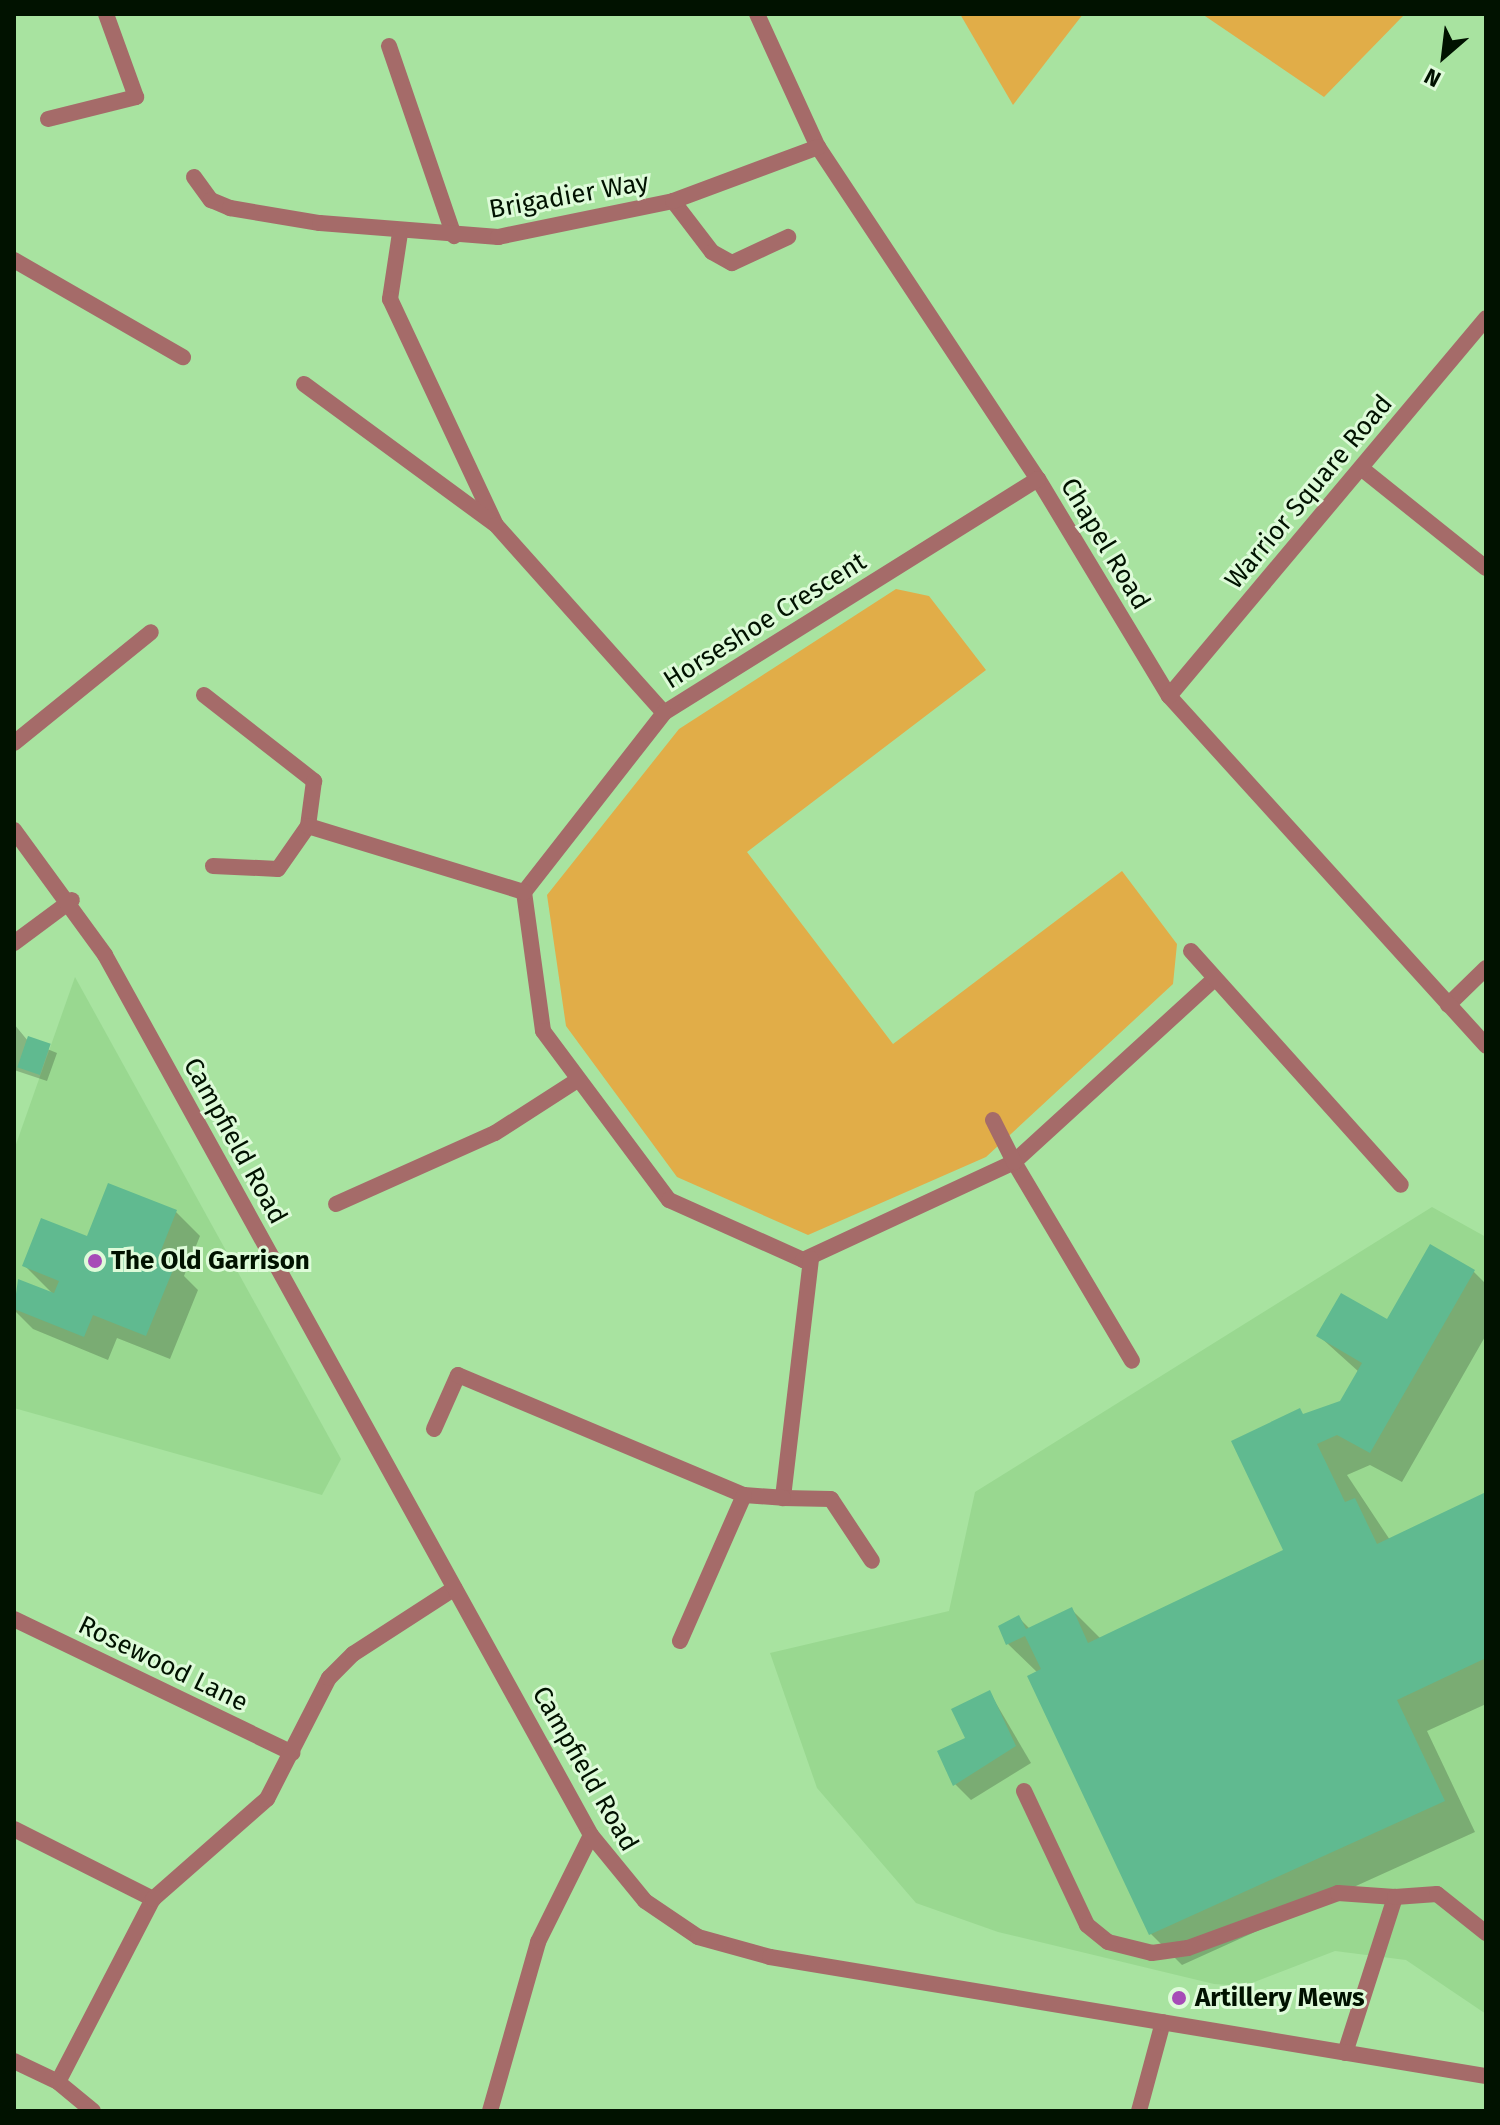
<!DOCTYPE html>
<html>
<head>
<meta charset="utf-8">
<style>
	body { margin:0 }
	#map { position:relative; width:1500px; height:2125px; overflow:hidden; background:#a8e3a0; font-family:"Fira Sans",sans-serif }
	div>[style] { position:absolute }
	.built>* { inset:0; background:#99d890 }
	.green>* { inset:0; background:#e1ad48 }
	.shadow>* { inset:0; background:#0003 }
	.building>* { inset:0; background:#60ba90; transform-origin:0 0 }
	.service>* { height:16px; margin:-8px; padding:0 8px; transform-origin:8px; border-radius:8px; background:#a56b69 }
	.minor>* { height:16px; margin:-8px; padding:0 8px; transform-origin:8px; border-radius:8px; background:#a56b69 }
	.tertiary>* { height:16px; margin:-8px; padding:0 8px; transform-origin:8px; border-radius:8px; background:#a56b69 }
	.dots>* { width:22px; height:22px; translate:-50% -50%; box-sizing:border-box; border:4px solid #defbd9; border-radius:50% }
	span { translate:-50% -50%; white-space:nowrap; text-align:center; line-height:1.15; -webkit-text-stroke:6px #defbd9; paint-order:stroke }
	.street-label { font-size:26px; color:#011200 }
	.poi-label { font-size:26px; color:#011200; font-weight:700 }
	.left { translate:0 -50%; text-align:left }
	.frame { position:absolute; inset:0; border:16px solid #011200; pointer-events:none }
	.north { position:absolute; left:1404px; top:16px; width:80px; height:80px; -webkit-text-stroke:6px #defbd9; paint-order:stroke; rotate:208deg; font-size:22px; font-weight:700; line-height:32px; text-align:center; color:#011200 }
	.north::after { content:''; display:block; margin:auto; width:28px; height:36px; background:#011200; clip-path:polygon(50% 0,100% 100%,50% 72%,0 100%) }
</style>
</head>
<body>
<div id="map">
	<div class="built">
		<i style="clip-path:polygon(75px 977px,341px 1459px,322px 1495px,14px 1408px,14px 1150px)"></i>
		<i style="clip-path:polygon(1432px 1207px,1486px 1237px,1486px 2014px,1406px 1960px,1335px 1951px,1244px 1986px,1214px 1984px,998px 1932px,916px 1903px,817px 1788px,770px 1653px,949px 1611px,975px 1492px)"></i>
	</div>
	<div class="green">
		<i style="clip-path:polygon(960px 14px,1083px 14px,1013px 105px)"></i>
		<i style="clip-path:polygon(1202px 14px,1405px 14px,1324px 97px)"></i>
		<i style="clip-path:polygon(896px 589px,929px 596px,986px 670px,747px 852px,893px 1044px,1122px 871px,1177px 944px,1173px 984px,986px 1157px,808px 1235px,677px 1177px,566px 1026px,547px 895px,679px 729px)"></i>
	</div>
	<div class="shadow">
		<i style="clip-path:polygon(14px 1024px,28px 1041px,57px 1053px,47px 1081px,14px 1070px)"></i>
		<i style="clip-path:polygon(176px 1212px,200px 1236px,184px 1276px,198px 1290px,170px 1359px,117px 1338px,108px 1360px,33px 1329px,14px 1310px,19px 1282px,55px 1296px,24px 1265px)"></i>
		<i style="clip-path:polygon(1473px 1271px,1486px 1284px,1486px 1335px,1402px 1482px,1370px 1465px,1347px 1475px,1390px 1540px,1486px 1494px,1486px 1704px,1427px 1731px,1475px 1832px,1182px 1965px,1151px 1934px,1030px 1677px,1038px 1673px,1008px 1644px,1019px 1618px,1030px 1629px,1071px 1609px,1101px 1639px,1286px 1551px,1305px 1416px,1342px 1402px,1359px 1372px,1319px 1336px,1388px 1322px)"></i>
		<i style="clip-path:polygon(990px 1693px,1031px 1763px,971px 1800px,955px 1784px)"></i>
	</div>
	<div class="building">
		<i style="left:28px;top:1036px;width:24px;height:33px;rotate:19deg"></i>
		<i style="clip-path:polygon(108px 1183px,177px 1210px,158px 1258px,175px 1265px,146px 1336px,93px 1315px,84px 1337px,14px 1309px,18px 1279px,54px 1293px,59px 1281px,22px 1266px,41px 1218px,87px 1236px)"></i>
		<i style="clip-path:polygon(1430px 1244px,1475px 1270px,1370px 1453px,1337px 1435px,1317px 1444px,1345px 1502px,1355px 1498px,1377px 1544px,1486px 1492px,1486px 1658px,1397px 1700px,1445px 1801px,1149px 1935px,1027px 1676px,1041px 1669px,1025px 1636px,1006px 1645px,998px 1626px,1019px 1615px,1026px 1629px,1072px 1607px,1088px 1643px,1283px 1550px,1231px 1441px,1300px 1408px,1303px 1414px,1340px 1401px,1362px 1363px,1316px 1336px,1341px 1293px,1387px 1319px)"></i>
		<i style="clip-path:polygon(990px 1690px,1016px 1746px,953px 1786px,937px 1751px,965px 1738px,951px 1709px)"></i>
	</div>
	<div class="service">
		<i style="left:48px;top:119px;width:91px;rotate:-14deg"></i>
		<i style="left:136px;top:97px;width:88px;rotate:-109.9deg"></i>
		<i style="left:194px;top:177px;width:29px;rotate:54deg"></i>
		<i style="left:211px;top:200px;width:21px;rotate:23deg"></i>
		<i style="left:230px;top:208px;width:91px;rotate:9.5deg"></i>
		<i style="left:673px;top:201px;width:64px;rotate:52.6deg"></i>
		<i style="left:712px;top:252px;width:23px;rotate:29deg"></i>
		<i style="left:732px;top:263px;width:62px;rotate:-24.9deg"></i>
		<i style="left:14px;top:260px;width:195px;rotate:29.9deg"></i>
		<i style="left:1361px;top:468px;width:160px;rotate:38.7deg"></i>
		<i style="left:14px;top:743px;width:176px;rotate:-39deg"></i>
		<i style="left:1448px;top:1005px;width:53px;rotate:-44.2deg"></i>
		<i style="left:1014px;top:1162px;width:231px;rotate:59.3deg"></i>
		<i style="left:336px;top:1204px;width:174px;rotate:-24.1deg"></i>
		<i style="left:495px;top:1133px;width:96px;rotate:-32.7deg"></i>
		<i style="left:1024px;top:1791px;width:148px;rotate:64.8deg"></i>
		<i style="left:1087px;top:1925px;width:27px;rotate:39deg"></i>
		<i style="left:1108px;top:1942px;width:45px;rotate:14deg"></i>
		<i style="left:1152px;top:1953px;width:36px;rotate:-8deg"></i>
		<i style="left:1188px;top:1948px;width:160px;rotate:-20.1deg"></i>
		<i style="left:1338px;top:1893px;width:57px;rotate:4deg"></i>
		<i style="left:1345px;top:2053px;width:164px;rotate:-72.2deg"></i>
		<i style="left:1395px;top:1897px;width:42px;rotate:-4.1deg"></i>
		<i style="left:1437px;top:1894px;width:63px;rotate:38.5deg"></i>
		<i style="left:490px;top:2111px;width:176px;rotate:-74.1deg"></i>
		<i style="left:538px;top:1942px;width:119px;rotate:-63.6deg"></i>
		<i style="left:1139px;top:2111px;width:92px;rotate:-74.9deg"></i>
	</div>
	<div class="minor">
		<i style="left:757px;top:14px;width:146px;rotate:65.4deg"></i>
		<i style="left:818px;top:147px;width:398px;rotate:56.5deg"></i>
		<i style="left:1038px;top:479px;width:253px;rotate:58.9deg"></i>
		<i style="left:1169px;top:696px;width:472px;rotate:47.8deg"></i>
		<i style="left:389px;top:46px;width:201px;rotate:71.1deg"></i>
		<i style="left:320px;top:223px;width:179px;rotate:4.5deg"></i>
		<i style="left:498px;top:237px;width:179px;rotate:-11.6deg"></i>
		<i style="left:673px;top:201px;width:155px;rotate:-20.4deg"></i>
		<i style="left:400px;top:233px;width:67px;rotate:98.6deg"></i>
		<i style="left:390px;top:299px;width:247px;rotate:64.9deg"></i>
		<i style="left:304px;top:384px;width:238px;rotate:36.3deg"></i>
		<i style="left:496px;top:525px;width:252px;rotate:48.2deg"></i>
		<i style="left:1038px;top:479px;width:441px;rotate:148deg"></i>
		<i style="left:664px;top:713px;width:227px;rotate:128deg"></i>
		<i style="left:524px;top:892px;width:140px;rotate:82.2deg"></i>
		<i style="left:543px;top:1031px;width:211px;rotate:53.3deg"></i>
		<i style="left:669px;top:1200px;width:147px;rotate:24.1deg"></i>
		<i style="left:803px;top:1260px;width:233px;rotate:-24.9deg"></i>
		<i style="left:1014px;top:1162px;width:270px;rotate:-42.4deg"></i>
		<i style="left:204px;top:695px;width:140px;rotate:38deg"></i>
		<i style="left:314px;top:781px;width:45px;rotate:97.6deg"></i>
		<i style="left:1169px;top:696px;width:493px;rotate:-50deg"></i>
		<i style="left:213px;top:866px;width:65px;rotate:2.6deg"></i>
		<i style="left:278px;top:869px;width:52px;rotate:-55.1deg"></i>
		<i style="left:308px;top:826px;width:226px;rotate:17deg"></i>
		<i style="left:14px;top:943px;width:72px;rotate:-36.6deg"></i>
		<i style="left:1191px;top:951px;width:314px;rotate:48.1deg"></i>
		<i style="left:993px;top:1120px;width:47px;rotate:63.4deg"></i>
		<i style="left:811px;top:1259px;width:241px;rotate:96.7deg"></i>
		<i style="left:783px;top:1498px;width:48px;rotate:1.2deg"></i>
		<i style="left:831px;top:1499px;width:74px;rotate:56.5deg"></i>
		<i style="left:434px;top:1429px;width:59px;rotate:-66deg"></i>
		<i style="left:458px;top:1375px;width:310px;rotate:22.8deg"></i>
		<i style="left:744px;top:1495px;width:39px;rotate:4deg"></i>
		<i style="left:14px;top:1619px;width:309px;rotate:25.7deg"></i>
		<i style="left:680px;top:1641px;width:159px;rotate:-66.3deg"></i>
		<i style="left:14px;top:1829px;width:156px;rotate:26.7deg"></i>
		<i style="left:14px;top:2061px;width:49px;rotate:25.5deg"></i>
		<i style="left:93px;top:2111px;width:45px;rotate:-140.4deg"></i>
		<i style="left:58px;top:2082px;width:206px;rotate:-62.6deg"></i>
		<i style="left:153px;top:1899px;width:152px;rotate:-41.3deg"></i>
		<i style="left:267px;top:1799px;width:136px;rotate:-62.9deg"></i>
		<i style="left:329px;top:1678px;width:34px;rotate:-45deg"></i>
		<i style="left:353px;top:1654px;width:121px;rotate:-32.9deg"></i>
	</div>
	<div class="tertiary">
		<i style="left:14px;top:830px;width:155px;rotate:53.9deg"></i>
		<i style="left:105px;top:955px;width:1005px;rotate:61.09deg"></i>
		<i style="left:591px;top:1835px;width:85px;rotate:50.7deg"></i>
		<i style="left:645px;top:1901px;width:64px;rotate:34.2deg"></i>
		<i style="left:698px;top:1937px;width:75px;rotate:15.5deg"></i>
		<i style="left:770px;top:1957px;width:726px;rotate:9.44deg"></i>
	</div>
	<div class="dots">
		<i style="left:95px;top:1261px;background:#a74cb7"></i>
		<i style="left:1179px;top:1998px;background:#a74cb7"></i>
	</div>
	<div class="street-label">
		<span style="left:569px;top:196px;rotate:-10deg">Brigadier Way</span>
		<span style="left:1309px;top:492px;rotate:-50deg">Warrior Square Road</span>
		<span style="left:1105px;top:544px;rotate:59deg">Chapel Road</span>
		<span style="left:765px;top:621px;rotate:-32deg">Horseshoe Crescent</span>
		<span style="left:235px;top:1141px;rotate:61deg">Campfield Road</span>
		<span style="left:163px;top:1664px;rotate:26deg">Rosewood Lane</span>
		<span style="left:585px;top:1769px;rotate:60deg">Campfield Road</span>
	</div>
	<div class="poi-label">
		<span class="left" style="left:111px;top:1261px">The Old Garrison</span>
		<span class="left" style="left:1195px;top:1998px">Artillery Mews</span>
	</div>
	<div class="frame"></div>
	<div class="north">N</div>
</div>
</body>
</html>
